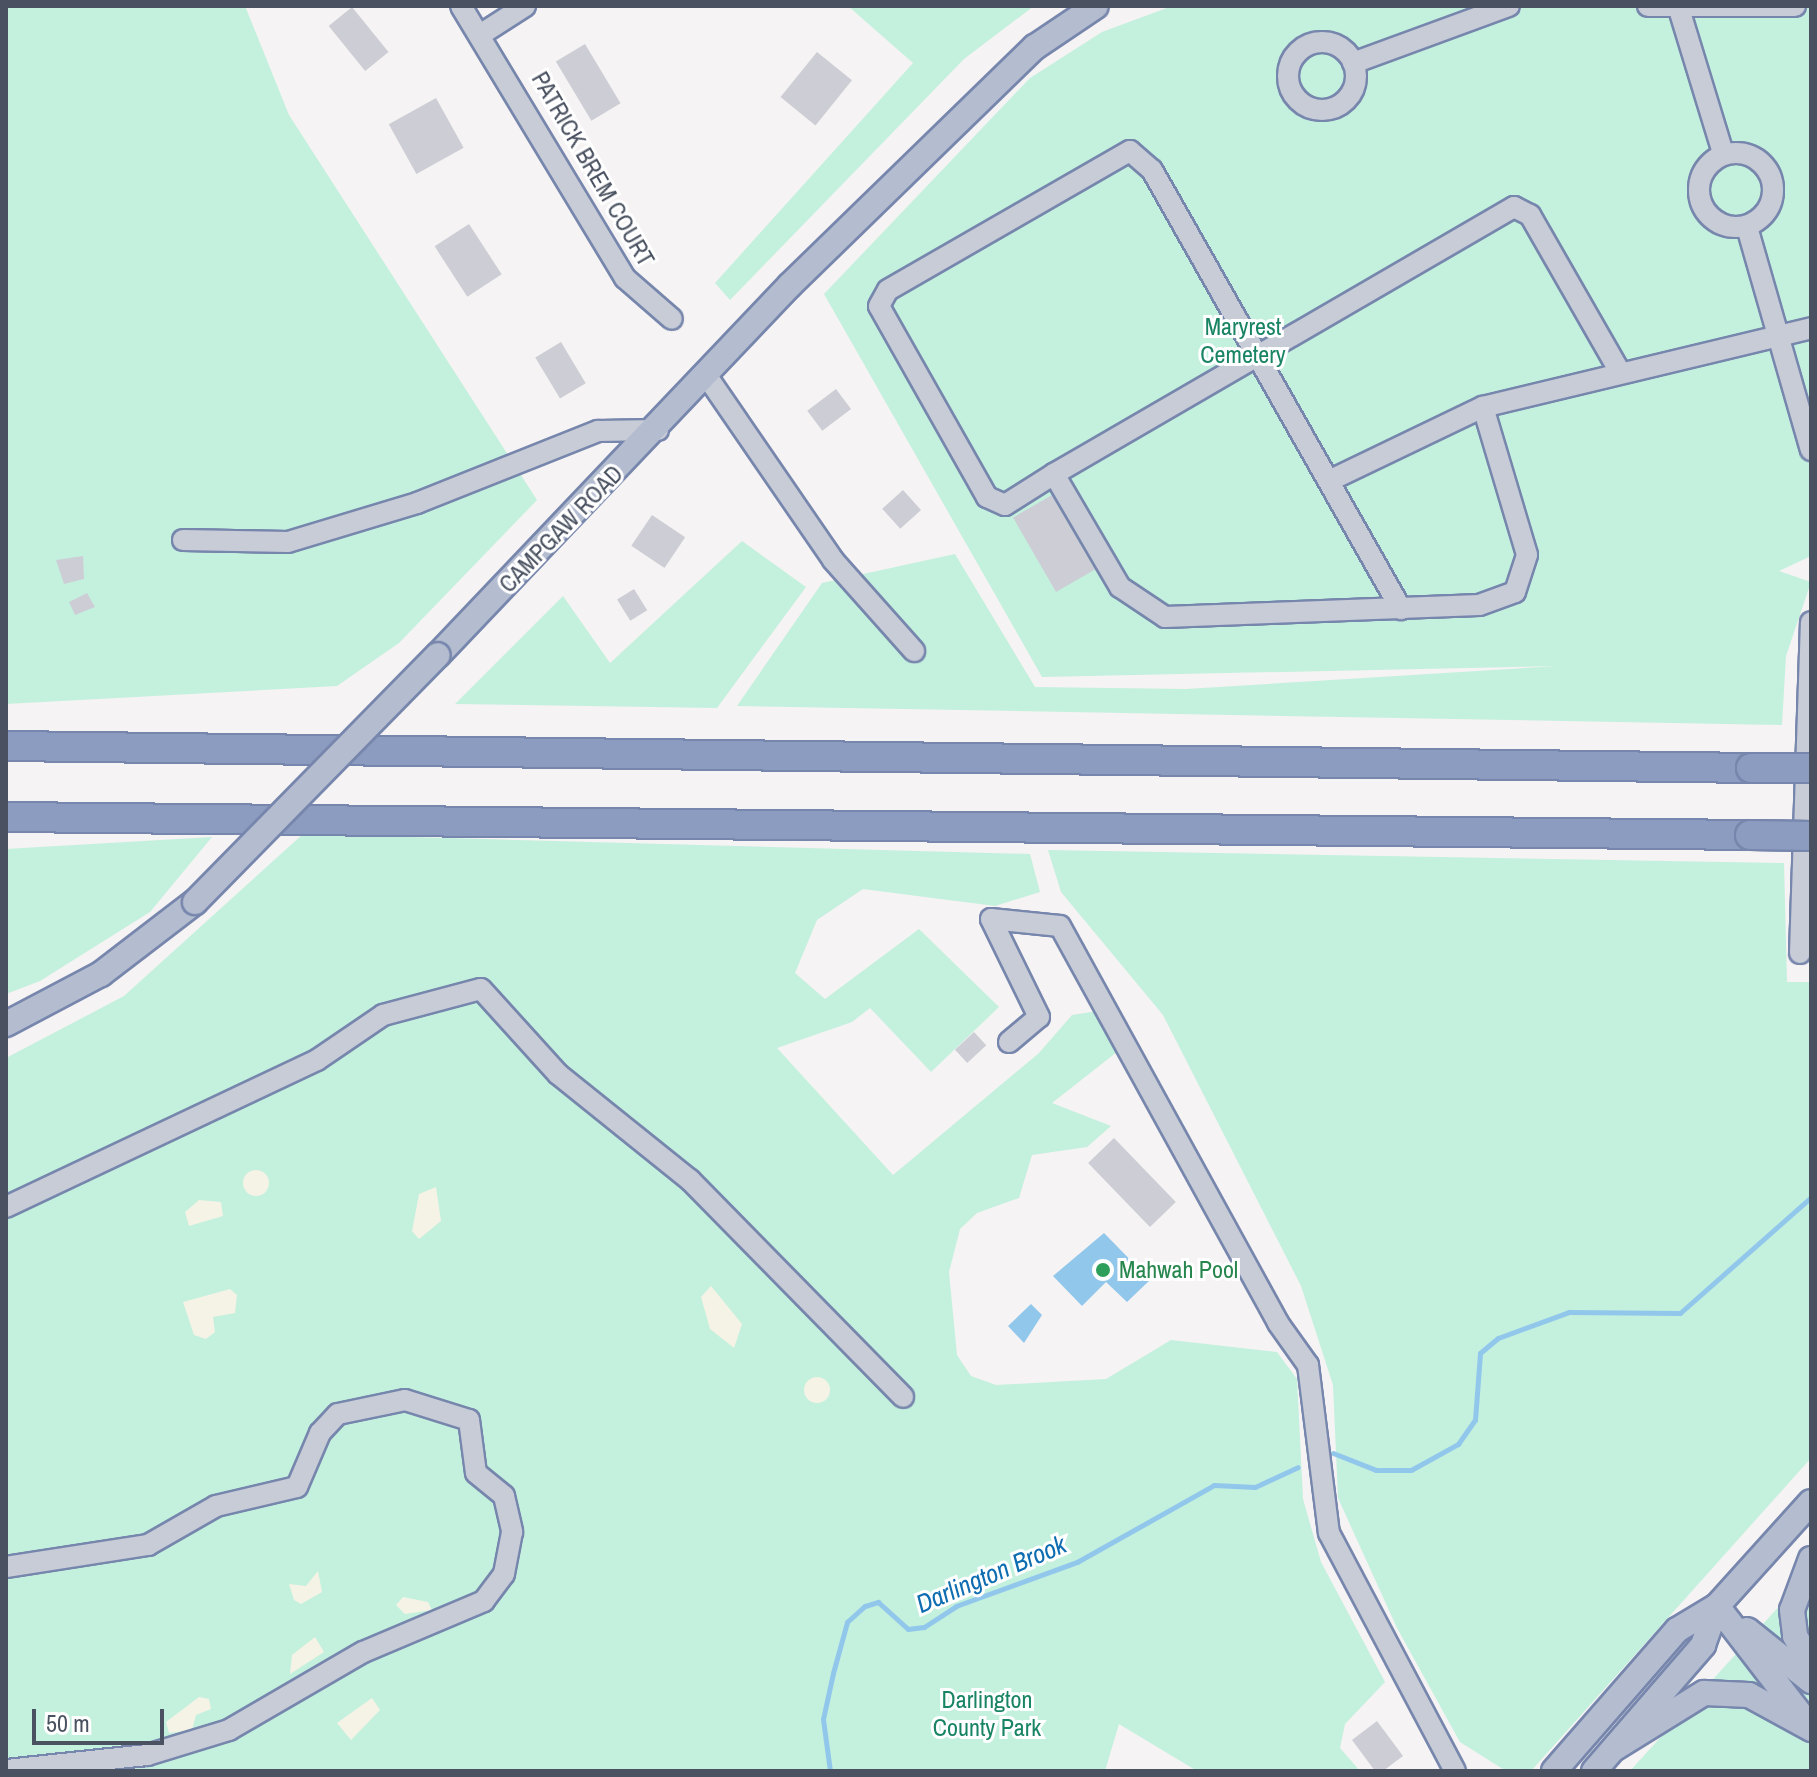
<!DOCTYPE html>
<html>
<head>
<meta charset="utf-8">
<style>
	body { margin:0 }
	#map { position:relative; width:1817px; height:1777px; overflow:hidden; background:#f5f3f3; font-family:"Archivo Narrow",sans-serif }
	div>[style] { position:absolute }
	.green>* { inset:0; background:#c4f0de }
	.sand>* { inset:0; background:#f5f3e5 }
	.round { border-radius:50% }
	.water>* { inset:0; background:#92c7ec }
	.stream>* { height:5px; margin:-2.5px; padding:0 2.5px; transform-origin:2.5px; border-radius:2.5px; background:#92c7ec }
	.building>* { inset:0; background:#cdced5; transform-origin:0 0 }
	.roads { filter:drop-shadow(2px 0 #7786ac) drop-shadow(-2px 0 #7786ac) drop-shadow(0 2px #7786ac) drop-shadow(0 -2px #7786ac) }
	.minor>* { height:20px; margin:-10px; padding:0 10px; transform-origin:10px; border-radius:10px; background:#c7ccd7 }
	.minor>.ring { margin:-10px; padding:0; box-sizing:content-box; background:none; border:20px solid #c7ccd7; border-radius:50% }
	.major>* { height:24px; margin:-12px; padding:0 12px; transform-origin:12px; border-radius:12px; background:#b4bcd0 }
	.highway>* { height:28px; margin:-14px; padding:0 14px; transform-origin:14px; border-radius:14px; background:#8c9bc0 }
	.bridges { filter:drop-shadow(2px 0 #7786ac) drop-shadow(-2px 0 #7786ac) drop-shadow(0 2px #7786ac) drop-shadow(0 -2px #7786ac) }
	.major-bridge>* { height:24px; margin:-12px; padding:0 12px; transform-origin:12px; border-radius:12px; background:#b4bcd0 }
	.highway-bridge>* { height:28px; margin:-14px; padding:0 14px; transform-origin:14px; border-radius:14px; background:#8c9bc0 }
	.dots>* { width:22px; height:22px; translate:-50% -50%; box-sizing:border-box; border:4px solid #fff; border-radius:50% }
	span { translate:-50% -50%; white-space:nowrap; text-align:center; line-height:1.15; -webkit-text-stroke:6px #fff; paint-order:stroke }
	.street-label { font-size:24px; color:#4a5261 }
	.park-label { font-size:24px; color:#198464 }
	.leisure-label { font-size:24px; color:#27864d }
	.left { translate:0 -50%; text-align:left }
	.water-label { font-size:26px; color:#0e6db0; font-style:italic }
	.frame { position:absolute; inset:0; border:8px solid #4a5261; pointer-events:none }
	.scale { position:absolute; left:32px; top:1709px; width:132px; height:36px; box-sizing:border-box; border:4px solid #4a5261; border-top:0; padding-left:10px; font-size:24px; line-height:28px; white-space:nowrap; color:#4a5261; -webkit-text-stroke:6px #fff; paint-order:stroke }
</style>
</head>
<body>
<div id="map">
	<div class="green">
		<i style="clip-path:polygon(6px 6px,245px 6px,289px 115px,537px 500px,399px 643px,337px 686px,6px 704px)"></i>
		<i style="clip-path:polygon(848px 6px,1034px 6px,964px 59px,730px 300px,715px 283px,913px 63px)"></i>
		<i style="clip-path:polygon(1172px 6px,1811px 6px,1811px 556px,1779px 571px,1811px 582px,1786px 656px,1782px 725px,737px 706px,822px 583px,955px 554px,1035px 687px,1186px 689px,1558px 666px,1042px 677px,824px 294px,1030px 78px,1102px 32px)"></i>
		<i style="clip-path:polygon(742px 541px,806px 587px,717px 708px,455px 704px,563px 596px,610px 663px)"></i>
		<i style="clip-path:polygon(303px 834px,1030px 854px,1040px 892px,995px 906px,863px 889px,817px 920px,795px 973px,825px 999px,919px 929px,999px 1007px,931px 1072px,870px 1008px,852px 1022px,777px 1048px,893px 1175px,1039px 1053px,1072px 1015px,1098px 1011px,1122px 1048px,1052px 1103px,1111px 1126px,1087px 1147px,1032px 1155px,1019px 1198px,977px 1213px,960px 1229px,949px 1272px,957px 1355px,971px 1376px,996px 1385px,1106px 1379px,1171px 1340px,1277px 1352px,1297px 1379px,1303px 1499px,1321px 1562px,1385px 1682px,1345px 1724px,1340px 1748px,1360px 1771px,1197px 1771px,1119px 1724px,1105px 1771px,6px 1771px,6px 1058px,124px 996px)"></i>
		<i style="clip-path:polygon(212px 837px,150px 912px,40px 981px,6px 994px,6px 849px)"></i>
		<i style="clip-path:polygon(1048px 850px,1784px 863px,1787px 982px,1811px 982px,1811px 1458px,1531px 1771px,1506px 1771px,1460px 1742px,1397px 1628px,1338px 1498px,1333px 1385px,1301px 1286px,1163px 1015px,1061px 892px)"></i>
		<i style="clip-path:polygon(1811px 1571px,1811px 1771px,1630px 1771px)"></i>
	</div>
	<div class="sand">
		<i class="round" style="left:243px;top:1170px;width:26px;height:26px"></i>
		<i style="clip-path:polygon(436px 1187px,441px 1221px,419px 1239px,412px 1231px,419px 1194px)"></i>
		<i style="clip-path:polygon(199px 1200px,221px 1202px,223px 1216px,189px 1226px,185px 1212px)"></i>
		<i style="clip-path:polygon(711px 1286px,742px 1324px,734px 1348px,710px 1329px,701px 1297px)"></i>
		<i style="clip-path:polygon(230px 1289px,237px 1295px,235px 1313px,213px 1317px,215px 1332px,206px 1339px,194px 1335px,183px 1302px)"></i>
		<i class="round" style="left:804px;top:1377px;width:26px;height:26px"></i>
		<i style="clip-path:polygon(318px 1571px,322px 1592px,301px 1604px,294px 1600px,289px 1584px,306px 1586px)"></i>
		<i style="clip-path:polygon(403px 1597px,428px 1602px,432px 1610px,405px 1614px,396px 1605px)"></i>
		<i style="clip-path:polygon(315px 1637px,324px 1652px,290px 1674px,292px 1655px)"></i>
		<i style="clip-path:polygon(199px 1697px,209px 1699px,211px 1709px,196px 1715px,192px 1730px,169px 1733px,166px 1722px)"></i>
		<i style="clip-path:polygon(372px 1698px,380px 1710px,351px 1740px,337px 1723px)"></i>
	</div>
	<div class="water">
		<i style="clip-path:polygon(1104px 1233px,1150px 1280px,1127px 1302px,1106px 1282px,1082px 1306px,1053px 1276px)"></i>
		<i style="clip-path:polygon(1031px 1304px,1042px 1315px,1024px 1343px,1008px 1326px)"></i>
	</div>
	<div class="stream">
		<i style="left:1333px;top:1453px;width:46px;rotate:21.6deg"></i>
		<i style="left:1376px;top:1470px;width:35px"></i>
		<i style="left:1411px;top:1470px;width:54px;rotate:-29deg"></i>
		<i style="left:1458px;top:1444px;width:29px;rotate:-55deg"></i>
		<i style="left:1475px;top:1420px;width:67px;rotate:-85.7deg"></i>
		<i style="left:1480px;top:1353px;width:23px;rotate:-40deg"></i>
		<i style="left:1498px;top:1338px;width:76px;rotate:-20.1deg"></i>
		<i style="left:1569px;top:1312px;width:111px;rotate:0.5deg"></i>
		<i style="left:1680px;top:1313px;width:175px;rotate:-41.5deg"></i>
		<i style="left:830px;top:1771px;width:52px;rotate:-97.7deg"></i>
		<i style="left:823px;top:1719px;width:47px;rotate:-77.7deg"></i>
		<i style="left:833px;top:1673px;width:53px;rotate:-74.6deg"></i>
		<i style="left:847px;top:1622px;width:24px;rotate:-42deg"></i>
		<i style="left:865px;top:1606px;width:14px;rotate:-17deg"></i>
		<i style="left:878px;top:1602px;width:40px;rotate:42deg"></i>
		<i style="left:908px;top:1629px;width:16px;rotate:-7deg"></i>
		<i style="left:924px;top:1627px;width:38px;rotate:-33deg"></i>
		<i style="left:956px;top:1606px;width:129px;rotate:-20deg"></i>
		<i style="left:1077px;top:1562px;width:157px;rotate:-29.3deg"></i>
		<i style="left:1214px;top:1485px;width:41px;rotate:2.8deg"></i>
		<i style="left:1255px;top:1487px;width:47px;rotate:-24.9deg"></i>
	</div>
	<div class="building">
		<i style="left:352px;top:7px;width:58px;height:30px;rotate:51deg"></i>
		<i style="left:585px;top:44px;width:69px;height:34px;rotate:59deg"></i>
		<i style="left:817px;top:52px;width:45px;height:58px;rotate:39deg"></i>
		<i style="left:436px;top:98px;width:57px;height:54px;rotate:61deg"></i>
		<i style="left:469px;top:224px;width:60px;height:41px;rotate:57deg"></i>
		<i style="left:561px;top:342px;width:48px;height:30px;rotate:59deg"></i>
		<i style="left:836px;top:389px;width:25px;height:36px;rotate:53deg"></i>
		<i style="left:903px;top:490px;width:27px;height:28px;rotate:48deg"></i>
		<i style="left:1052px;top:495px;width:86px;height:45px;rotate:60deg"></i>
		<i style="left:652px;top:515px;width:40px;height:37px;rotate:34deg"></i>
		<i style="clip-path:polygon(83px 556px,84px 579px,64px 584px,56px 560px)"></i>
		<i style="left:634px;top:589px;width:25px;height:20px;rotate:58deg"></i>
		<i style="clip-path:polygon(87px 593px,95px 607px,75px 615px,69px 602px)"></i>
		<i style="left:974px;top:1032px;width:18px;height:26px;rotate:47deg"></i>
		<i style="left:1114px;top:1138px;width:89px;height:36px;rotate:46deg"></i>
		<i style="clip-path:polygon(1377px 1721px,1403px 1756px,1383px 1771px,1375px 1771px,1352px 1740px)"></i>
	</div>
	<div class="roads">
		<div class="minor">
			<i style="left:461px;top:6px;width:318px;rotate:58.9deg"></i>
			<i style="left:625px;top:278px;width:62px;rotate:41.1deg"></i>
			<i style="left:1648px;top:6px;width:147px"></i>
			<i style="left:1679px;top:9px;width:147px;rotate:73deg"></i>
			<i style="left:483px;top:33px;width:50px;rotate:-32.7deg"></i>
			<i class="ring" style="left:1288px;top:42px;width:48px;height:48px"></i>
			<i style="left:1353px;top:63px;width:166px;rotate:-20.1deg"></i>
			<i class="ring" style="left:1699px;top:153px;width:54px;height:54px"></i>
			<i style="left:1747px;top:227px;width:232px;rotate:74deg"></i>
			<i style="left:706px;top:375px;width:224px;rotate:55.5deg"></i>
			<i style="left:833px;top:560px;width:122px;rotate:48.3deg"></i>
			<i style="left:1483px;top:407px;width:154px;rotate:73.4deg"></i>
			<i style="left:1527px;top:555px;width:39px;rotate:108deg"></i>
			<i style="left:1515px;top:592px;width:38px;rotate:160deg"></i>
			<i style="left:1479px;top:605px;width:314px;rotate:177.8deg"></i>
			<i style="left:1165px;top:617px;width:54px;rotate:-146.3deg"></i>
			<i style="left:1120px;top:587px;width:131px;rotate:-120.3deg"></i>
			<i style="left:1054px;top:474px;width:532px;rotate:-30.13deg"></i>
			<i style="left:1514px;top:207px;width:18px;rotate:27deg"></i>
			<i style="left:1530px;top:215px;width:181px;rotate:60.2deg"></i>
			<i style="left:1054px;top:474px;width:58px;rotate:147.7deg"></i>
			<i style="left:1005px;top:505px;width:20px;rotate:-156deg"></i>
			<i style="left:987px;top:497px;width:219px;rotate:-119.5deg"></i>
			<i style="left:879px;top:306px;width:18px;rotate:-61deg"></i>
			<i style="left:888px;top:290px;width:279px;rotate:-29.9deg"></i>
			<i style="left:1130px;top:151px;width:29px;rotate:41deg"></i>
			<i style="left:1152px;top:170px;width:505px;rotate:60.44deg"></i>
			<i style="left:1331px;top:480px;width:169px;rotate:-25.7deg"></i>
			<i style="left:1483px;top:407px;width:337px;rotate:-13.5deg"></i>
			<i style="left:183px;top:540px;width:105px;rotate:1.1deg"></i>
			<i style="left:288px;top:542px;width:135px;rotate:-16.8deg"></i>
			<i style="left:417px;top:503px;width:195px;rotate:-21.7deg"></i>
			<i style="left:598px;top:431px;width:60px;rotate:-1deg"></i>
			<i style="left:1800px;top:953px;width:331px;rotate:-88.1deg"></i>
			<i style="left:1009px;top:1042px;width:39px;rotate:-40deg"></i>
			<i style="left:1039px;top:1017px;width:109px;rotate:-116.1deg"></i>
			<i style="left:991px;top:919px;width:69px;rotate:5.8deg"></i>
			<i style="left:1060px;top:926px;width:453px;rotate:61.2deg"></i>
			<i style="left:1278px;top:1323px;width:52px;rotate:54.5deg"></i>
			<i style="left:1308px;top:1365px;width:169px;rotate:82.9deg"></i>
			<i style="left:1329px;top:1533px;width:269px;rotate:62.1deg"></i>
			<i style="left:6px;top:1207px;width:344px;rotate:-25.3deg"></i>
			<i style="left:317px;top:1060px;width:80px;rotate:-34.3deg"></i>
			<i style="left:383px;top:1015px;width:101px;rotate:-14.9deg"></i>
			<i style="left:481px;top:989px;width:115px;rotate:47.8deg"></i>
			<i style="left:558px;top:1074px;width:169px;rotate:38.8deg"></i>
			<i style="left:690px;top:1180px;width:304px;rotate:45.5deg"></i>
			<i style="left:6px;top:1567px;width:144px;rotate:-8.8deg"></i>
			<i style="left:148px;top:1545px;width:78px;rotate:-29.8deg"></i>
			<i style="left:216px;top:1506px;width:83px;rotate:-13.2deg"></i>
			<i style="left:297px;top:1487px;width:59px;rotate:-66.9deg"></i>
			<i style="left:320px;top:1433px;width:26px;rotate:-47deg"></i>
			<i style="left:338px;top:1414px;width:68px;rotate:-11.8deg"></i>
			<i style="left:405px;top:1400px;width:67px;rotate:17.4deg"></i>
			<i style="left:469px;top:1420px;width:53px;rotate:82.5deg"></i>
			<i style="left:476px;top:1473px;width:36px;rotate:39deg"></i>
			<i style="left:504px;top:1496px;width:37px;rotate:77deg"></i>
			<i style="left:512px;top:1532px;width:43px;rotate:100.8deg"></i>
			<i style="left:504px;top:1574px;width:34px;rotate:127deg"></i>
			<i style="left:484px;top:1601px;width:131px;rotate:157.1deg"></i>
			<i style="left:363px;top:1652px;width:155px;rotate:149.8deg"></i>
			<i style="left:229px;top:1730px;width:86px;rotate:163deg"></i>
			<i style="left:147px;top:1755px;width:142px;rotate:173.9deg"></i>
		</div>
		<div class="major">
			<i style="left:438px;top:655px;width:511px;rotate:-46.43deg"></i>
			<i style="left:790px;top:285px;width:342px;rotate:-44.2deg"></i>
			<i style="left:1035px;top:47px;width:73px;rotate:-33.9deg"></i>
			<i style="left:6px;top:1024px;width:107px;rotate:-27.8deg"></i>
			<i style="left:101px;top:974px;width:118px;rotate:-37.5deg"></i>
			<i style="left:1811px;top:1559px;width:54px;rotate:110.4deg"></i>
			<i style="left:1792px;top:1610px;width:26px;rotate:83deg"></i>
			<i style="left:1795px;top:1636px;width:32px;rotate:60deg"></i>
			<i style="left:1717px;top:1606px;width:138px;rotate:52.4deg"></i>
			<i style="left:1747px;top:1630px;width:82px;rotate:38.6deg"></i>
			<i style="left:1615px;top:1748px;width:105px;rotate:-31.7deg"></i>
			<i style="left:1704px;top:1693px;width:45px;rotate:2.5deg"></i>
			<i style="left:1749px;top:1695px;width:71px;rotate:28.7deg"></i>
			<i style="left:1554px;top:1771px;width:187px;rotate:-48.9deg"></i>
			<i style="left:1677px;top:1630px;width:47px;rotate:-31deg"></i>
			<i style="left:1717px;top:1606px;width:140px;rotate:-47.9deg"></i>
			<i style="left:1594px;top:1771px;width:167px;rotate:-49.1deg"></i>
			<i style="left:1703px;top:1645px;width:41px;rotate:-70.3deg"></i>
		</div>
		<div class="highway">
			<i style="left:6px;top:746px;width:1745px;rotate:0.72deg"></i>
			<i style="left:6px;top:817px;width:1744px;rotate:0.59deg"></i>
		</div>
	</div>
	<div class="bridges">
		<div class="major-bridge">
			<i style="left:195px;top:902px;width:346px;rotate:-45.5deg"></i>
		</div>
		<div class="highway-bridge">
			<i style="left:1751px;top:768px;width:60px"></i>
			<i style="left:1750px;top:835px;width:61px;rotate:0.9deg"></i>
		</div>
	</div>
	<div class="dots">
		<i style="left:1103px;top:1270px;background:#2e9e5b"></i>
	</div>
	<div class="street-label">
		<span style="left:593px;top:169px;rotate:60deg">PATRICK BREM COURT</span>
		<span style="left:561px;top:529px;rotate:-46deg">CAMPGAW ROAD</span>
	</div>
	<div class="park-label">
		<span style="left:1243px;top:341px">Maryrest<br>Cemetery</span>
		<span style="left:987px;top:1714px">Darlington<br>County Park</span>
	</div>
	<div class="leisure-label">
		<span class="left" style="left:1119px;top:1270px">Mahwah Pool</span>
	</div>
	<div class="water-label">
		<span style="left:991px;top:1574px;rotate:-23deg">Darlington Brook</span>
	</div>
	<div class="frame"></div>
	<div class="scale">50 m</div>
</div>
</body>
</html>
